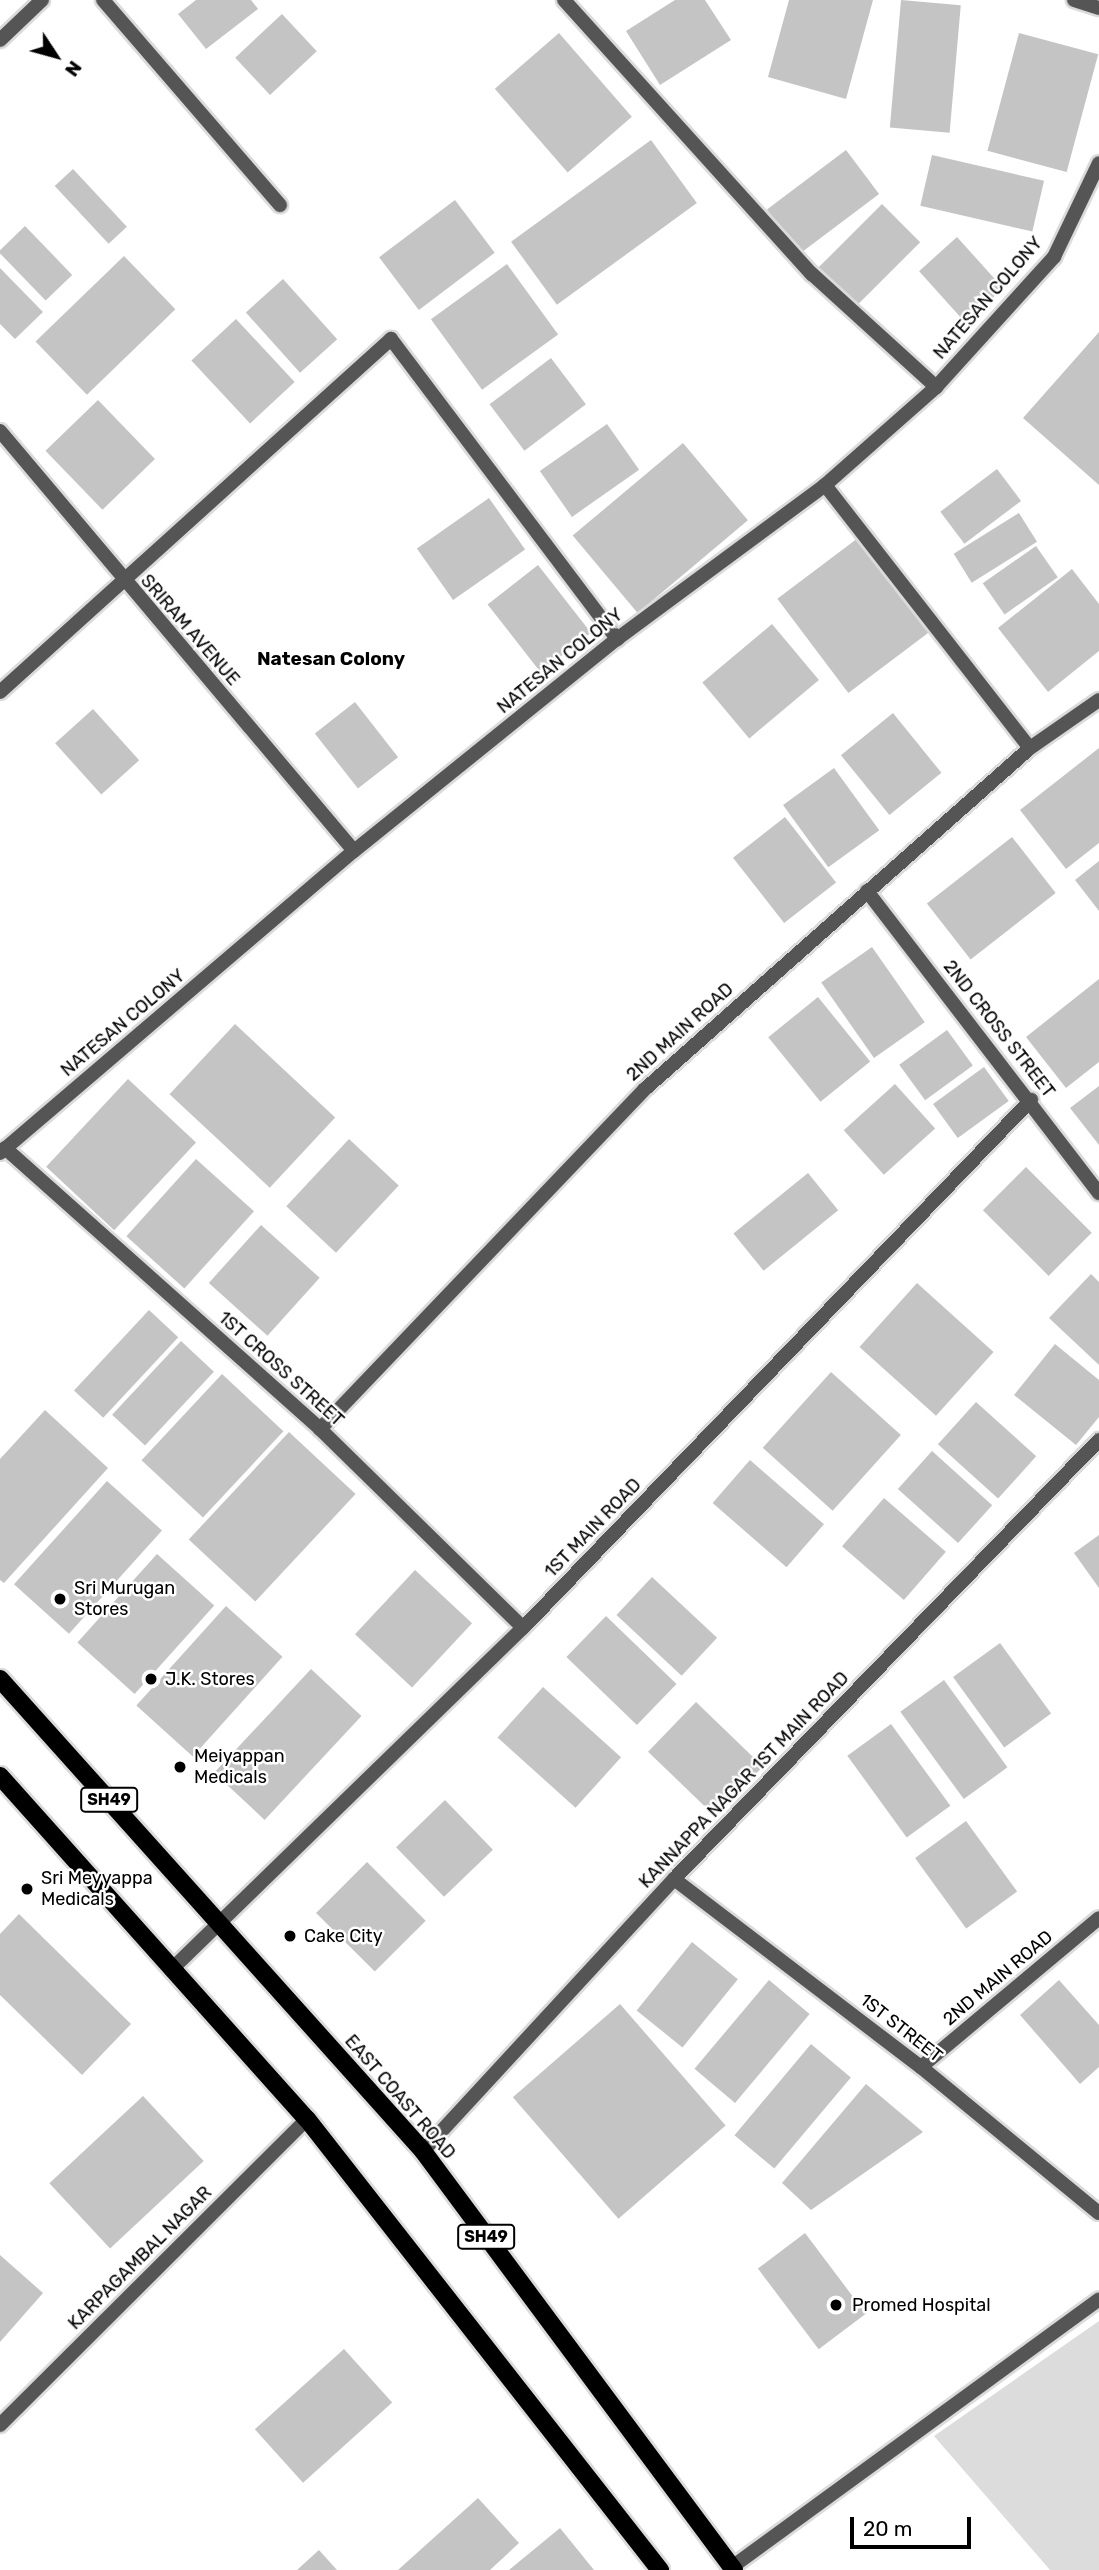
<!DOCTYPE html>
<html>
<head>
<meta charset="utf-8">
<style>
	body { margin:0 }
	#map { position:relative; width:1099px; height:2570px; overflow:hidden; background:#fff; font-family:Rubik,sans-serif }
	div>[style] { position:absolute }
	.green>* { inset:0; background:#dcdcdc }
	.building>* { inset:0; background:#c4c4c4; transform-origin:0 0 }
	.roads { filter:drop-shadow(2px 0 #dbdbdb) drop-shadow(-2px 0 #dbdbdb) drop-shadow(0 2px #dbdbdb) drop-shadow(0 -2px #dbdbdb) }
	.street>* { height:14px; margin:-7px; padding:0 7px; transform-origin:7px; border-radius:7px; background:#555 }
	.primary>* { height:18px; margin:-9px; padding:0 9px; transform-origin:9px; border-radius:9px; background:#000 }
	.dots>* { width:19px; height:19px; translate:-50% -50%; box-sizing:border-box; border:4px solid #fff; border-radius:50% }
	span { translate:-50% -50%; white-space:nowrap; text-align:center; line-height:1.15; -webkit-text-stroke:5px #fff; paint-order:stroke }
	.shield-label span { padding:2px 5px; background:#fff; border:2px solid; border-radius:5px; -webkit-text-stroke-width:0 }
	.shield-label { font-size:16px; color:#000; font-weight:700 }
	.street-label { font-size:18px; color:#000 }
	.poi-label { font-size:18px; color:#000 }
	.left { translate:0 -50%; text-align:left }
	.neighbourhood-label { font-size:19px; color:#000; font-weight:700 }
	.north { position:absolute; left:21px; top:21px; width:70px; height:70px; -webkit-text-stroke:5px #fff; paint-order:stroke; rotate:126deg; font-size:19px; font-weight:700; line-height:28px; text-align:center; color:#000 }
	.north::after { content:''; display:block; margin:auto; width:24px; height:32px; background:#000; clip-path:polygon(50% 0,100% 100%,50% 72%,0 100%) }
	.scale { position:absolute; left:850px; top:2517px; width:121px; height:32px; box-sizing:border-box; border:4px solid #000; border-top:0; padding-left:9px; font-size:21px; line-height:24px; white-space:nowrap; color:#000; -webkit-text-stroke:5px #fff; paint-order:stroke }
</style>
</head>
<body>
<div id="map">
	<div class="green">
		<i style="clip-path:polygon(1099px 2321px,1099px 2570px,1050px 2570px,934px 2436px)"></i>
	</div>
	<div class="building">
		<i style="clip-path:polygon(196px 0,251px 0,258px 9px,206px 49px,178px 14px)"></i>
		<i style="clip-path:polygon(675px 0,705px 0,731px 40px,660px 85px,626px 31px)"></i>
		<i style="clip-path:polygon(789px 0,873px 0,846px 99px,768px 77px)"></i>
		<i style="left:901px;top:0;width:60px;height:128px;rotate:5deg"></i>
		<i style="left:282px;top:14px;width:51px;height:64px;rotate:47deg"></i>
		<i style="left:559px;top:33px;width:111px;height:85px;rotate:49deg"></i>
		<i style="left:1019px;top:33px;width:82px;height:122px;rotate:15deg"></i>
		<i style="left:651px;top:140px;width:78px;height:173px;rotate:54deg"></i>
		<i style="left:846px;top:150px;width:55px;height:99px;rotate:53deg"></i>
		<i style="left:932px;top:155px;width:115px;height:52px;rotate:13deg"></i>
		<i style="left:73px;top:169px;width:79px;height:25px;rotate:47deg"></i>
		<i style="left:455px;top:200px;width:66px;height:95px;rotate:53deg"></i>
		<i style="left:882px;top:204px;width:54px;height:97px;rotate:45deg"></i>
		<i style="left:25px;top:226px;width:68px;height:37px;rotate:46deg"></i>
		<i style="left:957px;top:237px;width:69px;height:51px;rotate:48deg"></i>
		<i style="left:124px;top:256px;width:74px;height:123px;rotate:46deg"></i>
		<i style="left:507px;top:264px;width:87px;height:94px;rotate:54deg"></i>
		<i style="clip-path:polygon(0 268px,43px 312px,15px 339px,0 324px)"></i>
		<i style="left:283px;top:279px;width:81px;height:50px;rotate:48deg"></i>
		<i style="left:236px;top:319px;width:86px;height:61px;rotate:47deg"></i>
		<i style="clip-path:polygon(1099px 332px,1099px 485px,1023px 418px)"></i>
		<i style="left:551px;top:358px;width:58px;height:77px;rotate:53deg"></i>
		<i style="left:98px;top:400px;width:82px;height:73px;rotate:46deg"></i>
		<i style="left:607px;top:424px;width:56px;height:82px;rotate:55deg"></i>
		<i style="left:683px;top:443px;width:101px;height:144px;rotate:50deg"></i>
		<i style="left:997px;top:469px;width:40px;height:71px;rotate:53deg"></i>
		<i style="left:489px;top:498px;width:63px;height:88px;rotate:55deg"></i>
		<i style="left:1019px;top:513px;width:34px;height:77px;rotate:58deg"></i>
		<i style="left:858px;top:538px;width:118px;height:101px;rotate:53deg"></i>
		<i style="left:1036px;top:546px;width:38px;height:65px;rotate:55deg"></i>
		<i style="left:538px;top:565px;width:86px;height:64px;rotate:52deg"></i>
		<i style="clip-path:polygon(1072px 569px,1099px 604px,1099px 651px,1048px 692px,998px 628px)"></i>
		<i style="left:772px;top:624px;width:73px;height:91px;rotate:50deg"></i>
		<i style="left:355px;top:702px;width:70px;height:51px;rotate:52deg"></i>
		<i style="left:93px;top:709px;width:69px;height:51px;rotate:48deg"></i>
		<i style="left:893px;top:713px;width:77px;height:67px;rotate:51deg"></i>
		<i style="clip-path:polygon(1099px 748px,1099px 843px,1066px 869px,1020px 810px)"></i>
		<i style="left:834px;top:768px;width:77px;height:63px;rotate:54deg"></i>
		<i style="left:785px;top:817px;width:83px;height:66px;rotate:52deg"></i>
		<i style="left:1012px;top:837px;width:71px;height:108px;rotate:52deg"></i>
		<i style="clip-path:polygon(1099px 861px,1099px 911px,1075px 880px)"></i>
		<i style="left:872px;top:947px;width:92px;height:62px;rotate:55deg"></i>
		<i style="clip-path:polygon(1099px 979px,1099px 1062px,1066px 1088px,1026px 1037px)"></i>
		<i style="left:818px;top:997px;width:83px;height:64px;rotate:51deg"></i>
		<i style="left:235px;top:1024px;width:137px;height:96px;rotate:43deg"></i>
		<i style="left:947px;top:1030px;width:44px;height:59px;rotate:54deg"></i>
		<i style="left:984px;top:1067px;width:42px;height:63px;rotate:54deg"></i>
		<i style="left:128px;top:1079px;width:93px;height:120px;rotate:43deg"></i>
		<i style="left:895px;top:1084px;width:60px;height:69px;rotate:48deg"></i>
		<i style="clip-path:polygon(1099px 1086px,1099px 1145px,1070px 1108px)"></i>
		<i style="left:349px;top:1139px;width:68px;height:92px;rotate:43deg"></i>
		<i style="left:196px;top:1159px;width:78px;height:104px;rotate:42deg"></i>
		<i style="left:1026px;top:1167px;width:93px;height:61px;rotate:45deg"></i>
		<i style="left:808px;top:1173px;width:48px;height:96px;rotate:51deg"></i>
		<i style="left:261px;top:1225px;width:79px;height:78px;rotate:42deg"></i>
		<i style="clip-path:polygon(1091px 1274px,1099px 1282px,1099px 1365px,1049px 1318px)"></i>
		<i style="left:917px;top:1283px;width:103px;height:86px;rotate:42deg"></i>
		<i style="left:149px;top:1310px;width:40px;height:110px;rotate:43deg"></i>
		<i style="left:181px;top:1341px;width:45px;height:101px;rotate:43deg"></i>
		<i style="clip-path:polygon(1055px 1344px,1099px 1380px,1099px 1417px,1076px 1445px,1014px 1395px)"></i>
		<i style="left:831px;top:1372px;width:94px;height:102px;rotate:42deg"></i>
		<i style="left:222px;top:1374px;width:84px;height:118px;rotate:43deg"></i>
		<i style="left:976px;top:1402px;width:81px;height:57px;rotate:42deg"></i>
		<i style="clip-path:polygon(45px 1410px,108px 1468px,4px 1583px,0 1580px,0 1459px)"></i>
		<i style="left:289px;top:1432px;width:91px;height:147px;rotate:43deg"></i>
		<i style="left:932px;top:1451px;width:81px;height:51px;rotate:42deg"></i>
		<i style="left:750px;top:1460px;width:98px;height:57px;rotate:41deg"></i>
		<i style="left:107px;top:1481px;width:74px;height:139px;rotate:42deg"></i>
		<i style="left:884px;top:1498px;width:82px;height:64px;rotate:41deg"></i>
		<i style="clip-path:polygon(1099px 1535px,1099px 1588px,1074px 1553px)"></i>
		<i style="left:157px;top:1554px;width:77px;height:119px;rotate:42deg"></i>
		<i style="left:415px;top:1570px;width:78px;height:88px;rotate:43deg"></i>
		<i style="left:652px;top:1577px;width:89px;height:52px;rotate:43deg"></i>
		<i style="left:226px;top:1606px;width:76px;height:134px;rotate:42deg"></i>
		<i style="left:606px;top:1616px;width:98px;height:57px;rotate:44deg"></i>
		<i style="left:1000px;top:1643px;width:87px;height:58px;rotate:54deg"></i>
		<i style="left:311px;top:1669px;width:69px;height:142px;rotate:43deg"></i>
		<i style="left:944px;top:1680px;width:108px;height:54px;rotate:54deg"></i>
		<i style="left:543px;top:1687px;width:105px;height:68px;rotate:42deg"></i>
		<i style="left:696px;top:1702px;width:93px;height:69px;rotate:44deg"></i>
		<i style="left:891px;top:1724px;width:101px;height:54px;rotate:54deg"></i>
		<i style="left:445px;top:1800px;width:69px;height:68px;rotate:46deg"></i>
		<i style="left:966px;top:1821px;width:87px;height:63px;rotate:54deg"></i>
		<i style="left:367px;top:1862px;width:83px;height:72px;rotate:45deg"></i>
		<i style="clip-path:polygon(19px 1914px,131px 2024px,82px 2075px,0 1995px,0 1934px)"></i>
		<i style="left:692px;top:1942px;width:59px;height:88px;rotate:39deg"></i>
		<i style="left:769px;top:1980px;width:53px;height:116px;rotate:40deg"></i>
		<i style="clip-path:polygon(1059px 1980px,1099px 2025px,1099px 2067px,1080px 2084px,1020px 2015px)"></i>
		<i style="left:620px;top:2004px;width:161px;height:142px;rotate:49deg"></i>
		<i style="left:811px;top:2044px;width:52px;height:119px;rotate:40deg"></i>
		<i style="clip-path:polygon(866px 2084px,923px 2132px,811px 2210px,782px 2183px)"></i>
		<i style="left:143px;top:2096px;width:89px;height:128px;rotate:47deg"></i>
		<i style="left:805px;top:2233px;width:101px;height:59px;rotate:53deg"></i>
		<i style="clip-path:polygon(0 2255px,43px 2293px,0 2342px)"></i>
		<i style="left:344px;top:2349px;width:72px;height:120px;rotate:48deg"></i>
		<i style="clip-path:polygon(478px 2498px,519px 2543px,490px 2570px,398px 2570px)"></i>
		<i style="clip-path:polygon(560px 2528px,594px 2570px,509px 2570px)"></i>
		<i style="clip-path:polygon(319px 2550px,337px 2570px,297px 2570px)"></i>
	</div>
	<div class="roads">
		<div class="street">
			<i style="left:103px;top:0;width:271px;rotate:49.2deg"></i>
			<i style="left:564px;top:0;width:370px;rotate:47.9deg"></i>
			<i style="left:812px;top:274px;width:168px;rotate:42.3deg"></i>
			<i style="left:1074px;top:0;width:26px;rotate:18deg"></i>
			<i style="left:0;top:40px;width:58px;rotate:-43.6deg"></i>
			<i style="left:0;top:431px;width:549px;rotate:49.87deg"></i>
			<i style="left:825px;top:485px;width:333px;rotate:52.1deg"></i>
			<i style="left:0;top:692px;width:527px;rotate:-42.08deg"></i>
			<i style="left:391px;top:339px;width:376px;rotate:53deg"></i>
			<i style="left:867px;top:891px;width:381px;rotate:52.5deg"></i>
			<i style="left:5px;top:1148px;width:422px;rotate:41.7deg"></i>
			<i style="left:320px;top:1429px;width:284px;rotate:44.4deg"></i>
			<i style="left:0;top:1153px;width:465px;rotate:-40.5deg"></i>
			<i style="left:354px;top:851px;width:338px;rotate:-38.9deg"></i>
			<i style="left:617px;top:639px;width:259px;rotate:-36.5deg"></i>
			<i style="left:825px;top:485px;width:148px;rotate:-41.4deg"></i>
			<i style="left:936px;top:387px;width:176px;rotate:-47.8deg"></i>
			<i style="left:1054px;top:257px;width:104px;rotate:-64.4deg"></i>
			<i style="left:320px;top:1429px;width:470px;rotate:-46.3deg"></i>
			<i style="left:645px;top:1089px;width:514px;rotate:-41.53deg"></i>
			<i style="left:1030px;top:748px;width:84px;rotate:-34.8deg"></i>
			<i style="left:674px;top:1879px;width:310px;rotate:37.3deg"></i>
			<i style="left:921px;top:2067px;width:230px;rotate:39.4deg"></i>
			<i style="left:171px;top:1970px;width:491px;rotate:-44.2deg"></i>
			<i style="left:523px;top:1628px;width:733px;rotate:-46.11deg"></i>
			<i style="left:921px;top:2067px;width:232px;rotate:-39.9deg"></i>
			<i style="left:423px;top:2151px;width:370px;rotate:-47.3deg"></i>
			<i style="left:674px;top:1879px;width:611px;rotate:-45.93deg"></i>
			<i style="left:0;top:2425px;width:433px;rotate:-44.9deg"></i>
			<i style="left:732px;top:2567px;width:454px;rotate:-36.1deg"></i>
		</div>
		<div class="primary">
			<i style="left:0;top:1679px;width:634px;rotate:48.13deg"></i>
			<i style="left:423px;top:2151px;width:522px;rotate:53.42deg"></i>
			<i style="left:0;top:1776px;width:460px;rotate:48.2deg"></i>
			<i style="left:307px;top:2119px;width:573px;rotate:51.95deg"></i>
		</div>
	</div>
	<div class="dots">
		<i style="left:60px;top:1599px;background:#000"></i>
		<i style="left:151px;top:1679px;background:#000"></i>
		<i style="left:180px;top:1767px;background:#000"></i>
		<i style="left:27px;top:1889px;background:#000"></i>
		<i style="left:290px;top:1936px;background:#000"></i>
		<i style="left:836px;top:2305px;background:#000"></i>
	</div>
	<div class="shield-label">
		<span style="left:109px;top:1800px">SH49</span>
		<span style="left:486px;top:2237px">SH49</span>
	</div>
	<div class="street-label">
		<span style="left:988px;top:298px;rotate:-49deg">NATESAN COLONY</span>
		<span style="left:190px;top:630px;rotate:49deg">SRIRAM AVENUE</span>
		<span style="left:560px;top:661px;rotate:-39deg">NATESAN COLONY</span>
		<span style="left:123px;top:1023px;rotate:-40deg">NATESAN COLONY</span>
		<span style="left:999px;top:1029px;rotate:52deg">2ND CROSS STREET</span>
		<span style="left:680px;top:1032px;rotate:-42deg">2ND MAIN ROAD</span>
		<span style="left:281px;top:1369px;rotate:42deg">1ST CROSS STREET</span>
		<span style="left:593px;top:1528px;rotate:-46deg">1ST MAIN ROAD</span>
		<span style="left:744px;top:1780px;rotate:-46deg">KANNAPPA NAGAR 1ST MAIN ROAD</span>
		<span style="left:998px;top:1978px;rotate:-40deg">2ND MAIN ROAD</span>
		<span style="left:901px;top:2028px;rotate:38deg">1ST STREET</span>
		<span style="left:400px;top:2097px;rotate:49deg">EAST COAST ROAD</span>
		<span style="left:140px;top:2258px;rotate:-45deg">KARPAGAMBAL NAGAR</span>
	</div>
	<div class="poi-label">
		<span class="left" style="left:74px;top:1599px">Sri Murugan<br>Stores</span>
		<span class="left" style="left:165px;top:1679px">J.K. Stores</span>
		<span class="left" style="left:194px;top:1767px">Meiyappan<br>Medicals</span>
		<span class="left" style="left:41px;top:1889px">Sri Meyyappa<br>Medicals</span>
		<span class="left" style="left:304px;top:1936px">Cake City</span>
		<span class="left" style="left:852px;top:2305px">Promed Hospital</span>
	</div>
	<div class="neighbourhood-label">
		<span style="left:331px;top:659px">Natesan Colony</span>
	</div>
	<div class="north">N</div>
	<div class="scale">20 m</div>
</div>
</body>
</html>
